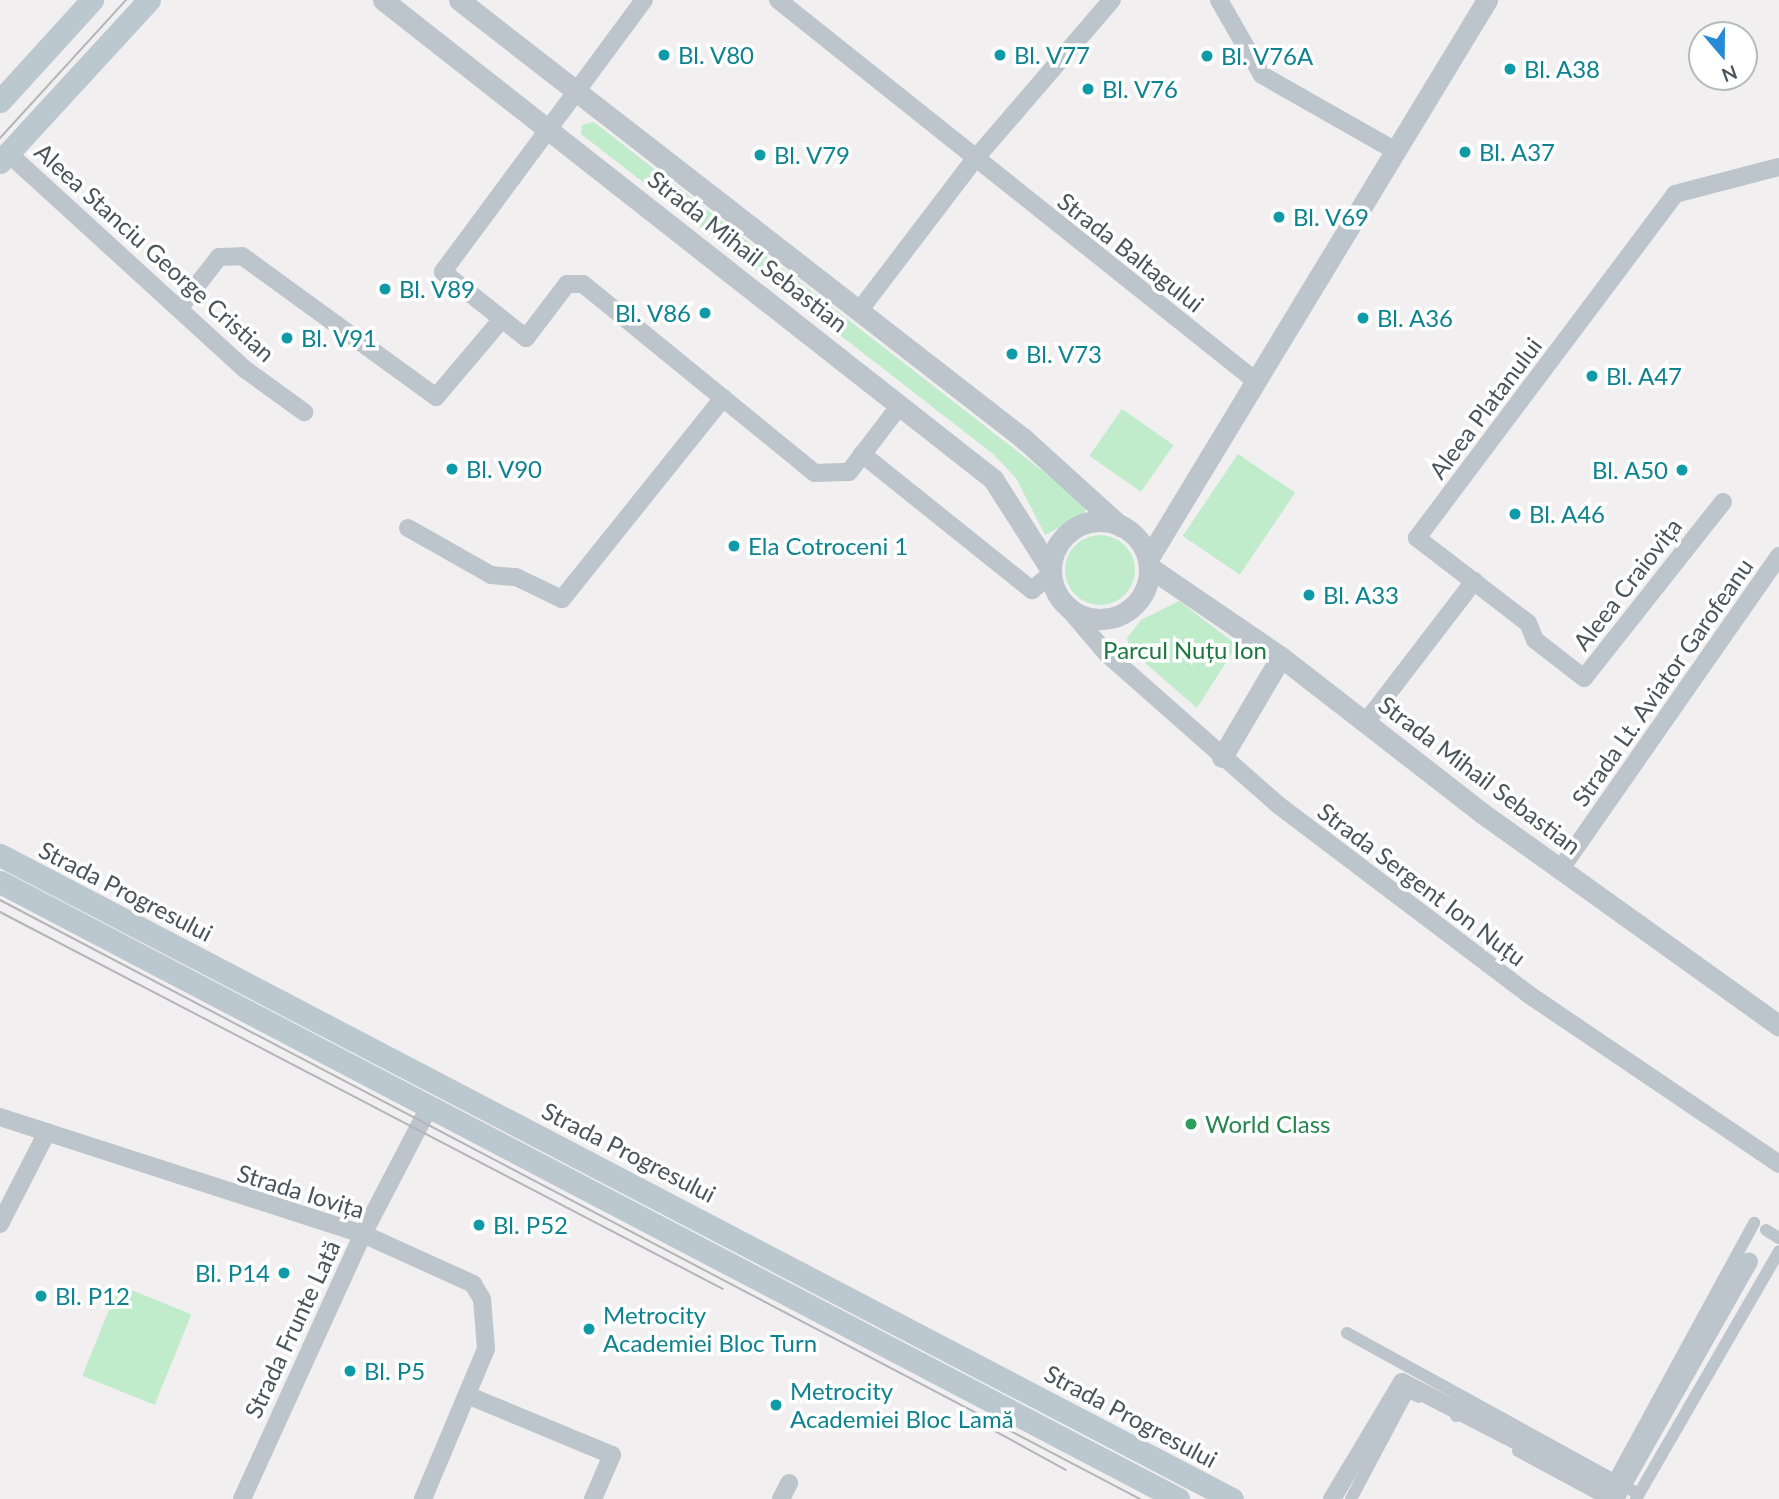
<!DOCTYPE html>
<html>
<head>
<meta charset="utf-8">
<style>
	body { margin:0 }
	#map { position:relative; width:1779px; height:1499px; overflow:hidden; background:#f1eff0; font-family:Lato,sans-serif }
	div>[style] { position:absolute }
	.green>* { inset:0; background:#c1eccc; transform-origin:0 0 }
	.round { border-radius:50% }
	.pedestrian>* { height:12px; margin:-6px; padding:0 6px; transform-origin:6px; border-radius:6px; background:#bcc5cb }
	.minor>* { height:18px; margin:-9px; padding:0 9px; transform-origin:9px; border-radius:9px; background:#bcc5cb }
	.tertiary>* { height:21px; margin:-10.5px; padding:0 10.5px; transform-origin:10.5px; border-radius:10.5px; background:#bcc5cb }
	.tertiary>.ring { margin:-10.5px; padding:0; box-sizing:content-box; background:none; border:21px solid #bcc5cb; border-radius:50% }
	.secondary>* { height:23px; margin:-11.5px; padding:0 11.5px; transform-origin:11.5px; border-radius:11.5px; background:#bcc8cf }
	.tram>* { height:2px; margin:-1px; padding:0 1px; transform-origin:1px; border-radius:1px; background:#b2b5b9 }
	.pedestrian-bridge>* { height:12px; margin:-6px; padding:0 6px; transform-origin:6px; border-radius:6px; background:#bcc5cb }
	.dots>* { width:19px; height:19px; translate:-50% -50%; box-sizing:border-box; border:4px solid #fff; border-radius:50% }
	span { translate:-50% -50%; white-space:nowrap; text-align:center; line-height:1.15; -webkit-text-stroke:7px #fff; paint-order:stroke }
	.culture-label { font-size:24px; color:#0d838f }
	.left { translate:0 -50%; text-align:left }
	.right { translate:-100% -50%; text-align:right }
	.street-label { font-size:24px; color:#49555b }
	.park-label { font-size:24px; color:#1e783f }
	.leisure-label { font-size:24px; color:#27864d }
	.north { position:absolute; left:1688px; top:21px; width:70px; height:70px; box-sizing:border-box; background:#fff; border:2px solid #b6bbbd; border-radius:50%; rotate:160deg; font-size:19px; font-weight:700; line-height:28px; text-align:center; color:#49555b }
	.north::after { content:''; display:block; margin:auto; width:24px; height:32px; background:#278ad4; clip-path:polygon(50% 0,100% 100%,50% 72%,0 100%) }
</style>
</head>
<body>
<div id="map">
	<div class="green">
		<i style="clip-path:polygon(594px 122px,1085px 504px,1085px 514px,1045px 535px,1016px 478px,993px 454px,581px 134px,582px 125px)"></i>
		<i style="left:1122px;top:409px;width:63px;height:57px;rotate:35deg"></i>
		<i style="left:1238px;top:454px;width:69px;height:99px;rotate:34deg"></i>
		<i class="round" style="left:1065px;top:535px;width:70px;height:70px"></i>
		<i style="clip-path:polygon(1179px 601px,1237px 645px,1197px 708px,1129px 649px,1127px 638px,1141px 620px)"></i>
		<i style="left:119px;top:1285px;width:78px;height:98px;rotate:22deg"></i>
	</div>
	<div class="pedestrian">
		<i style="left:1766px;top:1230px;width:15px;rotate:32deg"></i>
		<i style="left:1347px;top:1333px;width:305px;rotate:28.8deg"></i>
		<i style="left:1614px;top:1480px;width:293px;rotate:-61.4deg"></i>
		<i style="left:1518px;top:1451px;width:101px;rotate:28.3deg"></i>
		<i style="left:1351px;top:1499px;width:121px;rotate:-62deg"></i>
		<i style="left:1408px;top:1392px;width:12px;rotate:24deg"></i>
		<i style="left:1636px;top:1499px;width:286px;rotate:-60deg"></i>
	</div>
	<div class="minor">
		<i style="left:644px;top:0;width:338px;rotate:126.5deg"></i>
		<i style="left:443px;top:272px;width:106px;rotate:38.5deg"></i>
		<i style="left:526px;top:338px;width:68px;rotate:-52.8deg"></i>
		<i style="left:567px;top:284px;width:16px"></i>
		<i style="left:583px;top:284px;width:299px;rotate:39.2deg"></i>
		<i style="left:815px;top:473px;width:34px;rotate:-2deg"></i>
		<i style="left:849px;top:472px;width:84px;rotate:-52.7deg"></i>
		<i style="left:778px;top:0;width:613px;rotate:38.57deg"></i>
		<i style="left:1219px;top:0;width:86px;rotate:60.2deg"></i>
		<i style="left:1262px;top:75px;width:154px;rotate:29.6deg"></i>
		<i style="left:8px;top:153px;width:322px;rotate:42.4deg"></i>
		<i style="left:246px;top:370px;width:72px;rotate:35.9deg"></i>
		<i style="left:181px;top:306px;width:62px;rotate:-52.2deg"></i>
		<i style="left:219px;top:257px;width:23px;rotate:-2deg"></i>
		<i style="left:242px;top:256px;width:240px;rotate:36deg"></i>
		<i style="left:436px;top:397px;width:102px;rotate:-49.8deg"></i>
		<i style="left:859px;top:311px;width:191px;rotate:-52.7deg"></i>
		<i style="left:975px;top:159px;width:210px;rotate:-49.3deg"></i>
		<i style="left:862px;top:454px;width:218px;rotate:38.7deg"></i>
		<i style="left:1032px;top:590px;width:25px;rotate:-40deg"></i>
		<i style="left:1723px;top:502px;width:224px;rotate:128.3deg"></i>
		<i style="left:1584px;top:678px;width:62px;rotate:-142.2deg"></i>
		<i style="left:1535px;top:640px;width:18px;rotate:-112deg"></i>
		<i style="left:1528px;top:623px;width:140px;rotate:-142.6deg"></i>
		<i style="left:1417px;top:538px;width:430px;rotate:-53.1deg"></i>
		<i style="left:1675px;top:194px;width:107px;rotate:-14.6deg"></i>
		<i style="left:408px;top:528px;width:95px;rotate:29.5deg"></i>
		<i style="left:491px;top:575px;width:25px;rotate:5deg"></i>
		<i style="left:516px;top:577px;width:51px;rotate:25.6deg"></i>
		<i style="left:562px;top:599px;width:258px;rotate:-51.3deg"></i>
		<i style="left:1066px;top:606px;width:63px;rotate:49.5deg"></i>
		<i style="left:1107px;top:654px;width:227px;rotate:41.4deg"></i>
		<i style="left:1277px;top:804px;width:315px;rotate:37.1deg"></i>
		<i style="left:1528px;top:994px;width:303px;rotate:34.1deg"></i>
		<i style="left:1366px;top:722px;width:178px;rotate:-52.5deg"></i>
		<i style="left:1560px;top:870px;width:383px;rotate:-55.1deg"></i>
		<i style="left:0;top:1117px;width:381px;rotate:17.9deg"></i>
		<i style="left:363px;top:1234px;width:121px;rotate:24.4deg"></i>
		<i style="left:473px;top:1284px;width:17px;rotate:59deg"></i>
		<i style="left:482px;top:1299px;width:50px;rotate:85.4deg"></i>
		<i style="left:486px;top:1349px;width:163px;rotate:112.8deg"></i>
		<i style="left:0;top:1224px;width:103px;rotate:-62.9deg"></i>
		<i style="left:467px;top:1395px;width:157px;rotate:22.5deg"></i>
		<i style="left:612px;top:1455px;width:48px;rotate:113.4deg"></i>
		<i style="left:242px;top:1499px;width:291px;rotate:-65.5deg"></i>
		<i style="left:363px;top:1234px;width:143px;rotate:-62.5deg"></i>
		<i style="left:781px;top:1499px;width:18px;rotate:-63deg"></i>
		<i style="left:1332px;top:1499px;width:136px;rotate:-59.1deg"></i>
		<i style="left:1402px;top:1382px;width:243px;rotate:27.2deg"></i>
		<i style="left:1618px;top:1493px;width:266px;rotate:-60.5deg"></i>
	</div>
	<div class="tertiary">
		<i style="left:383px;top:0;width:776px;rotate:38.14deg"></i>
		<i style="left:993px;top:479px;width:108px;rotate:57.5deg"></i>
		<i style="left:459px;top:0;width:716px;rotate:37.85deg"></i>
		<i style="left:1024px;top:439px;width:130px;rotate:42.2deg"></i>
		<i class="ring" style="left:1051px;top:521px;width:77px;height:77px"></i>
		<i style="left:1148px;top:559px;width:654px;rotate:-58.77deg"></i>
		<i style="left:1149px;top:567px;width:160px;rotate:34.3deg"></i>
		<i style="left:1281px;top:657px;width:254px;rotate:37.8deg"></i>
		<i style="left:1482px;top:813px;width:365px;rotate:35.6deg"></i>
		<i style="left:1222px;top:757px;width:116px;rotate:-59.5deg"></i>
	</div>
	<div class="secondary">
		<i style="left:0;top:101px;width:137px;rotate:-47.7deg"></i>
		<i style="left:0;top:162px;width:220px;rotate:-47.4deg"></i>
		<i style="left:0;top:855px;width:1390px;rotate:27.6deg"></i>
		<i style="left:0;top:882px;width:1330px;rotate:27.64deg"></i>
	</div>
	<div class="tram">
		<i style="left:0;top:138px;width:187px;rotate:-47.6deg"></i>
		<i style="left:0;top:900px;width:1288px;rotate:27.72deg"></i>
		<i style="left:0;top:912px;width:815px;rotate:27.54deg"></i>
		<i style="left:971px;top:1418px;width:108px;rotate:28.7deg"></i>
	</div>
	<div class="pedestrian-bridge">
		<i style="left:1456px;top:1416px;width:19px;rotate:-65deg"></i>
		<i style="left:1615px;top:1481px;width:25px;rotate:29deg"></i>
	</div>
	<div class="dots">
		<i style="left:664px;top:55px;background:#0f9aa8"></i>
		<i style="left:1000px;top:55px;background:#0f9aa8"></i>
		<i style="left:1207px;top:56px;background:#0f9aa8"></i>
		<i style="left:1510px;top:69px;background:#0f9aa8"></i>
		<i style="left:1088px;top:89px;background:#0f9aa8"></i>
		<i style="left:1465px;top:152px;background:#0f9aa8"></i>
		<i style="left:760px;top:155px;background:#0f9aa8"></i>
		<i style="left:1279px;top:217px;background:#0f9aa8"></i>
		<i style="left:385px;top:289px;background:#0f9aa8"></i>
		<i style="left:705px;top:313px;background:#0f9aa8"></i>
		<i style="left:1363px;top:318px;background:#0f9aa8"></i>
		<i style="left:287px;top:338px;background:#0f9aa8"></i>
		<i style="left:1012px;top:354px;background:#0f9aa8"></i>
		<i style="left:1592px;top:376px;background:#0f9aa8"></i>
		<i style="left:452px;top:469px;background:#0f9aa8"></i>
		<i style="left:1682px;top:470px;background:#0f9aa8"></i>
		<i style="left:1515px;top:514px;background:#0f9aa8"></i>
		<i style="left:734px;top:546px;background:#0f9aa8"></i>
		<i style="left:1309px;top:595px;background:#0f9aa8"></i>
		<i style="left:1191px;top:1124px;background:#2e9e5b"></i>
		<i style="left:479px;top:1225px;background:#0f9aa8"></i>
		<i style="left:284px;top:1273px;background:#0f9aa8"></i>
		<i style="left:41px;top:1296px;background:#0f9aa8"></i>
		<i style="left:589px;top:1329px;background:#0f9aa8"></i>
		<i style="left:350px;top:1371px;background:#0f9aa8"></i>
		<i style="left:776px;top:1405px;background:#0f9aa8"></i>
	</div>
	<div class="culture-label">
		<span class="left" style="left:678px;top:55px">Bl. V80</span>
		<span class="left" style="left:1014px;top:55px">Bl. V77</span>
		<span class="left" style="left:1221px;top:56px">Bl. V76A</span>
		<span class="left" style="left:1524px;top:69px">Bl. A38</span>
		<span class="left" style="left:1102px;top:89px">Bl. V76</span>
		<span class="left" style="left:1479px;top:152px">Bl. A37</span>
		<span class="left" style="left:774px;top:155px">Bl. V79</span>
		<span class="left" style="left:1293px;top:217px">Bl. V69</span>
		<span class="left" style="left:399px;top:289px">Bl. V89</span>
		<span class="right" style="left:691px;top:313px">Bl. V86</span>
		<span class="left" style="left:1377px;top:318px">Bl. A36</span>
		<span class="left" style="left:301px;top:338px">Bl. V91</span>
		<span class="left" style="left:1026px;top:354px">Bl. V73</span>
		<span class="left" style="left:1606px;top:376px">Bl. A47</span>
		<span class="left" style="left:466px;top:469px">Bl. V90</span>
		<span class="right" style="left:1668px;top:470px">Bl. A50</span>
		<span class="left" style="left:1529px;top:514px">Bl. A46</span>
		<span class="left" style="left:748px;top:546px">Ela Cotroceni 1</span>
		<span class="left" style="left:1323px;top:595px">Bl. A33</span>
		<span class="left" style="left:493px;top:1225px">Bl. P52</span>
		<span class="right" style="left:270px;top:1273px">Bl. P14</span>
		<span class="left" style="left:55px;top:1296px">Bl. P12</span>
		<span class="left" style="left:603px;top:1329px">Metrocity<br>Academiei Bloc Turn</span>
		<span class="left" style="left:364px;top:1371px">Bl. P5</span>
		<span class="left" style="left:790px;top:1405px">Metrocity<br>Academiei Bloc Lamă</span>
	</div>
	<div class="street-label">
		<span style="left:748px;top:251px;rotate:38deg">Strada Mihail Sebastian</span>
		<span style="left:155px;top:252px;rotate:42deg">Aleea Stanciu George Cristian</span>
		<span style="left:1131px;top:252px;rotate:38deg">Strada Baltagului</span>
		<span style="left:1485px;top:408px;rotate:-53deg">Aleea Platanului</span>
		<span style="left:1627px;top:584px;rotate:-52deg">Aleea Craiovița</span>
		<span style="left:1662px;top:682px;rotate:-55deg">Strada Lt. Aviator Garofeanu</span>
		<span style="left:1480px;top:775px;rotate:37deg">Strada Mihail Sebastian</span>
		<span style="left:1422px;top:884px;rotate:37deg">Strada Sergent Ion Nuțu</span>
		<span style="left:126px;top:891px;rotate:27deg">Strada Progresului</span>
		<span style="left:629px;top:1152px;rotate:27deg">Strada Progresului</span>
		<span style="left:301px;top:1191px;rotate:17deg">Strada Iovița</span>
		<span style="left:292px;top:1329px;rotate:-65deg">Strada Frunte Lată</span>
		<span style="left:1131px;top:1416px;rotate:28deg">Strada Progresului</span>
	</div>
	<div class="park-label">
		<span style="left:1185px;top:650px">Parcul Nuțu Ion</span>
	</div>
	<div class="leisure-label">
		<span class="left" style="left:1205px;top:1124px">World Class</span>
	</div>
	<div class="north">N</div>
</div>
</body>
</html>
